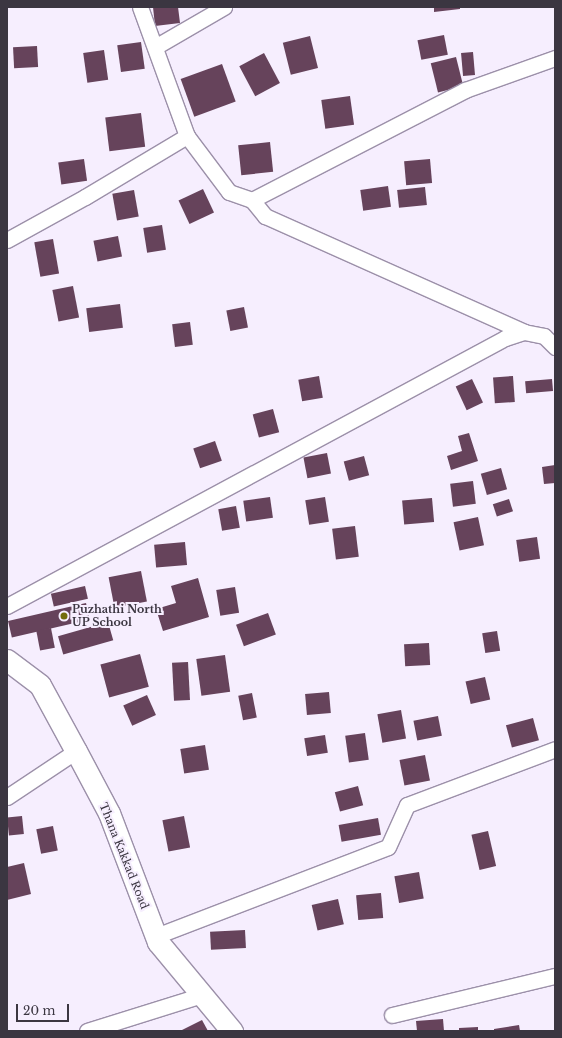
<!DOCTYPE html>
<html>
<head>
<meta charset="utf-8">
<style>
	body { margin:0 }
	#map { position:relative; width:562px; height:1038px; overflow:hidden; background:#f6eefe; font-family:"Libre Baskerville",serif }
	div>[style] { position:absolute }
	.building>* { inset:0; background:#66435b; transform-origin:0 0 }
	.roads { filter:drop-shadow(1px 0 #9c90a9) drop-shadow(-1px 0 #9c90a9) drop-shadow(0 1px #9c90a9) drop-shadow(0 -1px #9c90a9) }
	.minor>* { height:15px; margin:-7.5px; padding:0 7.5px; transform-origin:7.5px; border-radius:7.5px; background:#fff }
	.secondary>* { height:21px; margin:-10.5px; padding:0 10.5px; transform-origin:10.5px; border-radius:10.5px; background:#fff }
	.dots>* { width:11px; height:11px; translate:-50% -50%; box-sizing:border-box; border:2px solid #f6eefe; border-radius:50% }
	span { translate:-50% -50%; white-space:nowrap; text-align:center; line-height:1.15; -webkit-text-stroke:4px #f6eefe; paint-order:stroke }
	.poi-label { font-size:11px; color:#3b3641; font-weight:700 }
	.left { translate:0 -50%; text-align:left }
	.street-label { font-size:11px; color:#3b3641 }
	.frame { position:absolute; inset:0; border:8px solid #3b3641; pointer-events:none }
	.scale { position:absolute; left:16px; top:1004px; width:53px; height:18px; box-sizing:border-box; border:2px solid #3b3641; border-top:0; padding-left:5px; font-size:12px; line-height:14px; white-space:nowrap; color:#3b3641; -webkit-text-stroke:3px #f6eefe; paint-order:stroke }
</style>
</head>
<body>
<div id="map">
	<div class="building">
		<i style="clip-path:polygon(153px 7px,178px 7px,180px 23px,155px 26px)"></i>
		<i style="clip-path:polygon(434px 7px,460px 7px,460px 9px,434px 12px)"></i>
		<i style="left:444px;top:35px;width:20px;height:27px;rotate:79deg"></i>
		<i style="left:310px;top:36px;width:33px;height:28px;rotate:76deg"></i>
		<i style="left:141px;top:42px;width:27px;height:24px;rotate:82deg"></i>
		<i style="left:37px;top:46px;width:21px;height:24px;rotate:87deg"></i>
		<i style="left:104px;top:50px;width:30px;height:21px;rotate:82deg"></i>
		<i style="left:473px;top:52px;width:23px;height:12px;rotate:85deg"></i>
		<i style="left:264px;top:53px;width:34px;height:28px;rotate:62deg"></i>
		<i style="left:456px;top:57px;width:30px;height:26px;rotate:76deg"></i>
		<i style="left:222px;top:64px;width:40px;height:44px;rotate:70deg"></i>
		<i style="left:350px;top:96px;width:29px;height:29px;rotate:82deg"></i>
		<i style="left:141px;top:113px;width:34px;height:36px;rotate:83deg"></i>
		<i style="left:270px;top:142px;width:30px;height:32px;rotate:84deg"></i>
		<i style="left:84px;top:159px;width:22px;height:26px;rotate:82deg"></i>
		<i style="left:430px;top:159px;width:24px;height:26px;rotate:85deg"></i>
		<i style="left:388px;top:186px;width:21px;height:28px;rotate:82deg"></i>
		<i style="left:425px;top:187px;width:18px;height:28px;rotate:84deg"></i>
		<i style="left:203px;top:189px;width:26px;height:27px;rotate:65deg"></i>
		<i style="left:134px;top:190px;width:27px;height:22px;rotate:80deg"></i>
		<i style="left:162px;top:225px;width:25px;height:19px;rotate:81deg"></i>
		<i style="left:118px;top:236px;width:21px;height:25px;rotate:79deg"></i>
		<i style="left:53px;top:239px;width:35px;height:19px;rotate:80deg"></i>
		<i style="left:73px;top:286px;width:32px;height:21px;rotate:79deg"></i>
		<i style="left:120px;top:304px;width:24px;height:34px;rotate:83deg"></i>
		<i style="left:244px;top:307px;width:21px;height:18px;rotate:79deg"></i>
		<i style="left:190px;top:322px;width:23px;height:18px;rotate:83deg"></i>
		<i style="left:319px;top:376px;width:22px;height:21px;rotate:80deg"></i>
		<i style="left:513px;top:376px;width:26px;height:20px;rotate:86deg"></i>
		<i style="left:472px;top:379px;width:26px;height:18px;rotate:65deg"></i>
		<i style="left:552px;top:379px;width:12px;height:27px;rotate:85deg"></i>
		<i style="left:273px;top:409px;width:24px;height:21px;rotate:75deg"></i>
		<i style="clip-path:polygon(469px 433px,478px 461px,451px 470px,447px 456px,462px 451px,458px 436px)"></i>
		<i style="left:215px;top:441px;width:21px;height:23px;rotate:71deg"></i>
		<i style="left:327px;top:453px;width:21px;height:24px;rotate:79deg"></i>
		<i style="left:364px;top:456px;width:20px;height:21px;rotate:75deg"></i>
		<i style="clip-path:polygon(555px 465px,555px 483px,544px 484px,542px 467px)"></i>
		<i style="left:501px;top:468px;width:22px;height:21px;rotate:74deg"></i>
		<i style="left:473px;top:481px;width:23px;height:23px;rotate:83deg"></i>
		<i style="left:270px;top:497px;width:21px;height:27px;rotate:82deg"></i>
		<i style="left:325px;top:497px;width:25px;height:20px;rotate:81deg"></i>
		<i style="left:432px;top:498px;width:24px;height:30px;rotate:85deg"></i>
		<i style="left:509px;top:499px;width:13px;height:17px;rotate:72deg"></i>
		<i style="left:236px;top:506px;width:22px;height:18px;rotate:80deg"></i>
		<i style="left:478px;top:517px;width:29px;height:25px;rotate:78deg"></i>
		<i style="left:355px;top:526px;width:31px;height:23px;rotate:83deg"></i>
		<i style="left:537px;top:537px;width:22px;height:21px;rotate:82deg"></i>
		<i style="left:185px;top:542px;width:23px;height:31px;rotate:85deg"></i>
		<i style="left:141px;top:571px;width:31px;height:33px;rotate:79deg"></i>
		<i style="clip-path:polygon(198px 578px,209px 617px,163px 631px,156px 609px,176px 603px,171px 586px)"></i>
		<i style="left:85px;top:586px;width:13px;height:35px;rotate:77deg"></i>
		<i style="left:235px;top:587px;width:26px;height:19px;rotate:81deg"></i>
		<i style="left:86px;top:603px;width:17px;height:80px;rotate:77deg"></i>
		<i style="left:268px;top:613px;width:23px;height:34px;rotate:70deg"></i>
		<i style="left:108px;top:622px;width:19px;height:52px;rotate:74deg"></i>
		<i style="left:51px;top:628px;width:20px;height:15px;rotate:79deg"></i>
		<i style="left:497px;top:631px;width:20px;height:15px;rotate:81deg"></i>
		<i style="left:429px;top:643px;width:22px;height:25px;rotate:87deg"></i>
		<i style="left:140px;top:654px;width:34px;height:41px;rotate:75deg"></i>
		<i style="left:225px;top:655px;width:37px;height:29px;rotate:82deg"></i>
		<i style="left:188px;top:662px;width:38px;height:16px;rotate:87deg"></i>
		<i style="left:485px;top:677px;width:23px;height:20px;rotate:77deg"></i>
		<i style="left:329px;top:692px;width:21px;height:24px;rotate:85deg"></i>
		<i style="left:252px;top:693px;width:25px;height:14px;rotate:79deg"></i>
		<i style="left:147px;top:695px;width:22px;height:26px;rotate:66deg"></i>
		<i style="left:401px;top:710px;width:29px;height:24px;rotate:80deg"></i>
		<i style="left:438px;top:716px;width:20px;height:25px;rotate:79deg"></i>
		<i style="left:533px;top:718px;width:23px;height:28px;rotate:75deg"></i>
		<i style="left:365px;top:733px;width:27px;height:20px;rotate:82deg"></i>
		<i style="left:325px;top:735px;width:18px;height:21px;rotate:81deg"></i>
		<i style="left:205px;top:745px;width:25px;height:25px;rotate:81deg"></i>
		<i style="left:425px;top:755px;width:26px;height:26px;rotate:79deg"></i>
		<i style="left:358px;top:786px;width:20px;height:24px;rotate:75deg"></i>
		<i style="left:22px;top:816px;width:18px;height:15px;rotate:84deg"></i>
		<i style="left:184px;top:816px;width:32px;height:22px;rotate:79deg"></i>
		<i style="left:378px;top:818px;width:17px;height:40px;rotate:80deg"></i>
		<i style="left:53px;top:826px;width:25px;height:17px;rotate:79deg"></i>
		<i style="left:488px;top:831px;width:36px;height:17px;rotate:77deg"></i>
		<i style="clip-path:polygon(24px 863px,31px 894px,7px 900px,7px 867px)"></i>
		<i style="left:419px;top:872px;width:27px;height:25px;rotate:80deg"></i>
		<i style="left:381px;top:893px;width:25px;height:25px;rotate:85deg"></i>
		<i style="left:338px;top:899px;width:26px;height:27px;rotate:77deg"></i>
		<i style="left:245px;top:930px;width:18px;height:35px;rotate:87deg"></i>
		<i style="clip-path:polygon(443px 1019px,444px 1031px,417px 1031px,416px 1021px)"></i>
		<i style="clip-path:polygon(202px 1020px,208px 1031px,180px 1031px)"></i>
		<i style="clip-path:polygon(519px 1025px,520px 1031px,494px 1031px,494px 1029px)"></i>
		<i style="clip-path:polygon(478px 1027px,478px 1031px,459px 1031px,459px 1028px)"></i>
	</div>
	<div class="roads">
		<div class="minor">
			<i style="left:140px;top:7px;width:137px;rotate:70deg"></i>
			<i style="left:155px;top:47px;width:80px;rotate:-30.1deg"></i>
			<i style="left:252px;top:200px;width:21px;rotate:51deg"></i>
			<i style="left:265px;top:216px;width:284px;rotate:24.1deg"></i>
			<i style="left:7px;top:240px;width:89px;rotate:-28.9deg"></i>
			<i style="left:85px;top:197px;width:119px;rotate:-30.9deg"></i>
			<i style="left:187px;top:136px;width:70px;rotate:53.1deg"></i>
			<i style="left:229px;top:192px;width:24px;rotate:19deg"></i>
			<i style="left:252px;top:200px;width:240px;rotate:-27.3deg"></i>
			<i style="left:465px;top:90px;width:96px;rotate:-19.6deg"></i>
			<i style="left:7px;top:606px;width:566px;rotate:-28.29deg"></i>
			<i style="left:505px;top:338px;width:20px;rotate:-18deg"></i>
			<i style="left:524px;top:332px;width:20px;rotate:11deg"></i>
			<i style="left:544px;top:336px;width:16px;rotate:45deg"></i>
			<i style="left:7px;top:797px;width:83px;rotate:-33.7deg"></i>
			<i style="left:156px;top:936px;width:248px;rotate:-21deg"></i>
			<i style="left:388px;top:847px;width:46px;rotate:-65.7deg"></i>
			<i style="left:407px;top:805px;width:158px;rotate:-20.7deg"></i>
			<i style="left:392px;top:1015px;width:168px;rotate:-13.5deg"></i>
			<i style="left:87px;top:1031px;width:121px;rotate:-17.4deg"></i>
		</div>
		<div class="secondary">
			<i style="left:7px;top:660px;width:41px;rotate:37.1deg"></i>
			<i style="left:40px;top:685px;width:75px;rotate:61.4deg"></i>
			<i style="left:76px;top:751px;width:70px;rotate:62deg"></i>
			<i style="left:109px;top:813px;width:138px;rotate:69.2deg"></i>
			<i style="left:158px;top:942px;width:116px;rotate:50.3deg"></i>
		</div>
	</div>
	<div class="dots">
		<i style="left:64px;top:616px;background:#736d0b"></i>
	</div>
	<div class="poi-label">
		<span class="left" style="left:72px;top:616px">Puzhathi North<br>UP School</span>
	</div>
	<div class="street-label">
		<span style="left:124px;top:856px;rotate:68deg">Thana Kakkad Road</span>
	</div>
	<div class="frame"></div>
	<div class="scale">20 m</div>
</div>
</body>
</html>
